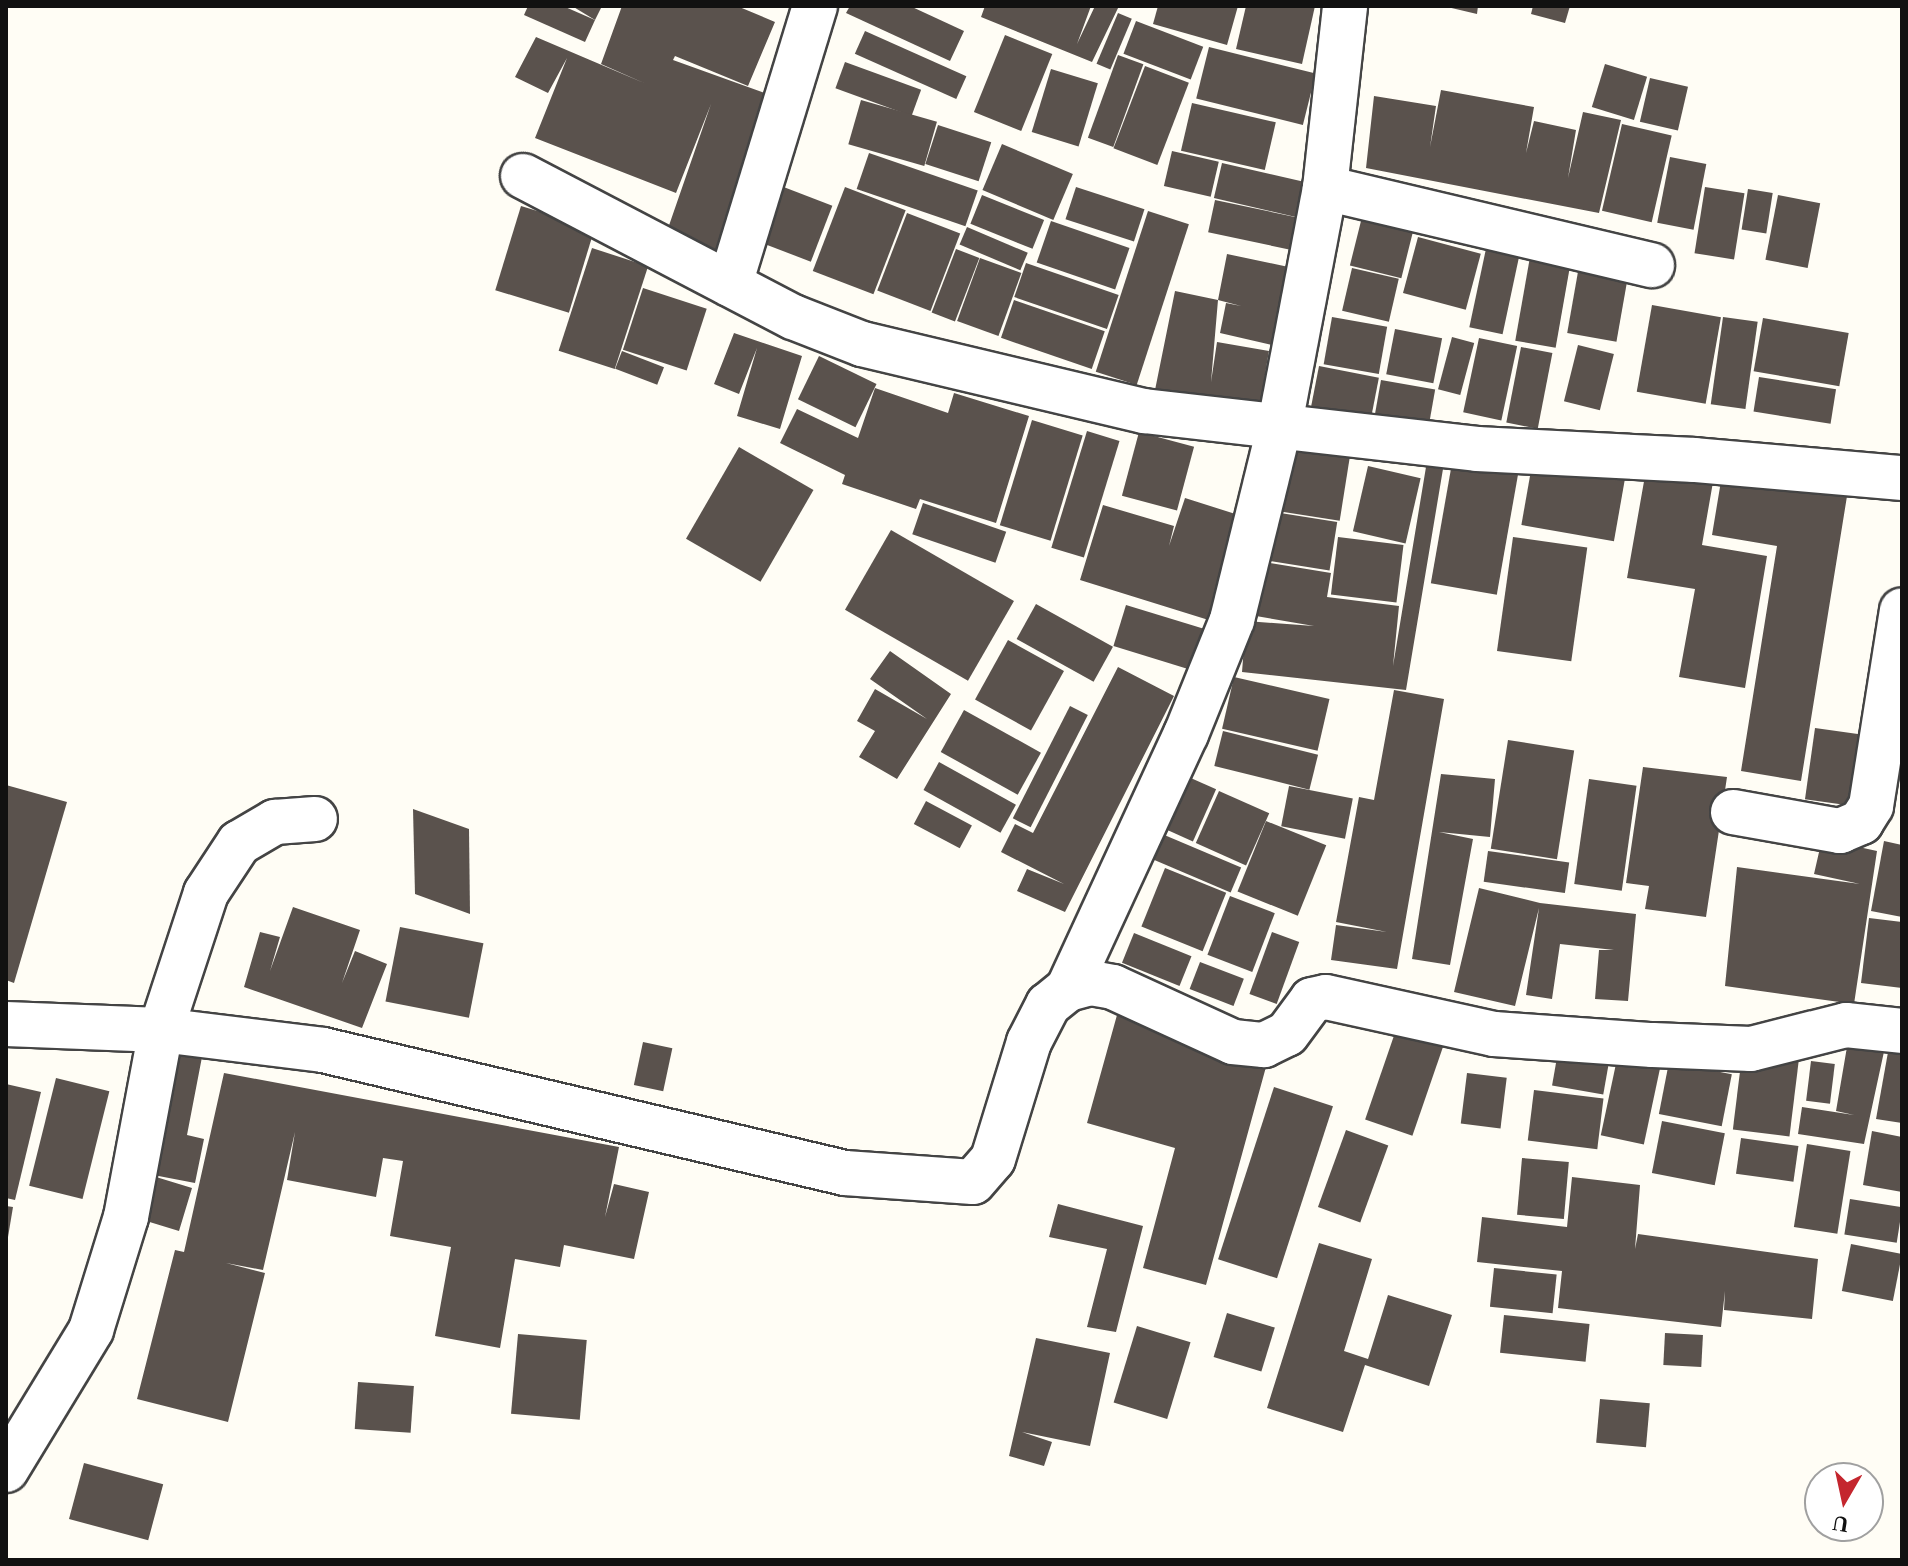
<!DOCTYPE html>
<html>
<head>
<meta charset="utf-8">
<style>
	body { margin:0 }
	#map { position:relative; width:1908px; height:1566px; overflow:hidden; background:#fffdf5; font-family:Georgia,serif }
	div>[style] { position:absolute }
	.building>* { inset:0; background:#5a524d; transform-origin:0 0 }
	.roads { filter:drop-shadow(2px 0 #444) drop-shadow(-2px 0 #444) drop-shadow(0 2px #444) drop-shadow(0 -2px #444) }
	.minor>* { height:44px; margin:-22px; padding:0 22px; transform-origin:22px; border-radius:22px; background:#fff }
	.tertiary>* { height:44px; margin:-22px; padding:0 22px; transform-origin:22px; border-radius:22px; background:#fff }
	span { translate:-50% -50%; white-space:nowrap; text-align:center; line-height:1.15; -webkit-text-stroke:8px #fff; paint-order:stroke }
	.frame { position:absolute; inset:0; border:8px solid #111; pointer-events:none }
	.north { position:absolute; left:1804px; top:1462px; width:80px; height:80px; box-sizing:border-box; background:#fff; border:2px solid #a0a0a0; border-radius:50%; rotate:189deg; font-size:22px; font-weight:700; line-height:32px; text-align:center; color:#111 }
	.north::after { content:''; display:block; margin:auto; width:28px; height:36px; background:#c4262e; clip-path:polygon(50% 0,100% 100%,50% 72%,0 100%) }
</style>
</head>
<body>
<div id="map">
	<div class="building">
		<i style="clip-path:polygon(528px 6px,563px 6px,595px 20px,585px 42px,524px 15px)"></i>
		<i style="clip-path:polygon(572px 6px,602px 6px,595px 20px)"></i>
		<i style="clip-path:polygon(622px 6px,737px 6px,775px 22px,748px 86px,675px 56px,673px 60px,770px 95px,715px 254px,665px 237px,711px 104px,676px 193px,535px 138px,567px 58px,548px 93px,515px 77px,536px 37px,644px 83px,601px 64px)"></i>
		<i style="clip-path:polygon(850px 6px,910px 6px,964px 31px,950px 61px,846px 13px)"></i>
		<i style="clip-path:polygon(985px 6px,1091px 6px,1077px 44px,1095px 6px,1119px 6px,1092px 62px,981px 17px)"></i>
		<i style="clip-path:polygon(1158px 6px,1238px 6px,1227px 45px,1153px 24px)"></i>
		<i style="clip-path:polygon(1246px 6px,1315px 6px,1302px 64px,1236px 49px)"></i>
		<i style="clip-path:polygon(1443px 6px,1478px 6px,1477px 14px)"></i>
		<i style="clip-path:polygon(1533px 6px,1570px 6px,1565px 23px,1531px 14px)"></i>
		<i style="left:1118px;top:13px;width:15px;height:55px;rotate:23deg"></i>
		<i style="left:1136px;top:21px;width:72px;height:35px;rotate:21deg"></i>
		<i style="left:865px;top:31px;width:111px;height:25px;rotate:24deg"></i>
		<i style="left:1005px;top:35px;width:51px;height:83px;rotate:22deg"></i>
		<i style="left:1209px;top:47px;width:110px;height:53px;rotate:14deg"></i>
		<i style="left:1118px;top:55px;width:27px;height:88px;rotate:20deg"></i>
		<i style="left:845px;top:62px;width:81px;height:28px;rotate:20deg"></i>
		<i style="left:1605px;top:64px;width:44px;height:45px;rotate:17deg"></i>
		<i style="left:1145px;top:66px;width:47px;height:88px;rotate:21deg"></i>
		<i style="left:1051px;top:69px;width:49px;height:66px;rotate:17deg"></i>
		<i style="left:1650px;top:78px;width:39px;height:45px;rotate:13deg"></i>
		<i style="clip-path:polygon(1441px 90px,1534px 107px,1526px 153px,1534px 121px,1576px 130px,1568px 178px,1583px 112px,1621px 120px,1599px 213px,1366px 168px,1374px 96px,1436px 106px,1430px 147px)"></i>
		<i style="left:861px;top:100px;width:79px;height:46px;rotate:16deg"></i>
		<i style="left:1192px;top:103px;width:86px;height:49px;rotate:13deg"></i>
		<i style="left:1622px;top:124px;width:51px;height:89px;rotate:13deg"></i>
		<i style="left:938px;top:125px;width:56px;height:41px;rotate:18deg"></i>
		<i style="left:1002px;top:144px;width:77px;height:50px;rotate:23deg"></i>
		<i style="left:1172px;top:151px;width:48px;height:36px;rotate:13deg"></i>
		<i style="left:869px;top:153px;width:115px;height:38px;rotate:19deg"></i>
		<i style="left:1670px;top:157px;width:37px;height:67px;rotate:11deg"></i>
		<i style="left:1222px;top:163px;width:85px;height:36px;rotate:13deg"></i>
		<i style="left:781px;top:186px;width:55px;height:60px;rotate:21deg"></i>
		<i style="left:845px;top:187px;width:65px;height:90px;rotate:21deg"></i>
		<i style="left:1076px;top:187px;width:72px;height:34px;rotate:18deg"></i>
		<i style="left:1705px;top:187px;width:40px;height:67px;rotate:9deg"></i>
		<i style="left:1748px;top:189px;width:25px;height:41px;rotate:9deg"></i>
		<i style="left:982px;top:195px;width:67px;height:31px;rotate:22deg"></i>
		<i style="left:1778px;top:195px;width:43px;height:66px;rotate:11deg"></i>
		<i style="left:1215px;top:200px;width:84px;height:33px;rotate:12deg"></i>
		<i style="left:521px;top:206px;width:77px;height:88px;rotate:17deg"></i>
		<i style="left:1148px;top:211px;width:43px;height:169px;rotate:18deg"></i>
		<i style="left:907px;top:213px;width:57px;height:83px;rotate:21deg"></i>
		<i style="left:1362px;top:217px;width:53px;height:50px;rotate:14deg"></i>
		<i style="left:1051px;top:221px;width:83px;height:44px;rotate:19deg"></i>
		<i style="left:967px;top:227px;width:66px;height:19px;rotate:23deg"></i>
		<i style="left:1418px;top:237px;width:65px;height:58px;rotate:15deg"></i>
		<i style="left:1487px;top:244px;width:34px;height:85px;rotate:12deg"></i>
		<i style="left:592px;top:248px;width:59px;height:108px;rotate:18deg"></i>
		<i style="left:956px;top:249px;width:25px;height:68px;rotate:21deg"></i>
		<i style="clip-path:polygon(1227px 254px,1298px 269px,1281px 347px,1220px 333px,1226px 303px,1241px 306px,1218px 300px,1211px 382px,1217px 342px,1269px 351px,1259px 410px,1155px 390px,1175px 291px,1218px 300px)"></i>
		<i style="left:1530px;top:257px;width:41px;height:85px;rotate:10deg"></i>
		<i style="left:980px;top:258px;width:44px;height:67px;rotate:20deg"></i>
		<i style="left:1026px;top:263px;width:98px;height:36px;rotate:19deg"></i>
		<i style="left:1579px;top:266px;width:50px;height:68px;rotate:10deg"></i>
		<i style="left:1352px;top:268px;width:48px;height:44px;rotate:13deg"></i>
		<i style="left:643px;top:288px;width:67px;height:65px;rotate:18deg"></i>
		<i style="left:1014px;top:300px;width:96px;height:40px;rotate:19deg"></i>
		<i style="left:1652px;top:305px;width:70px;height:88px;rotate:10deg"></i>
		<i style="left:1332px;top:317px;width:56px;height:48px;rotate:10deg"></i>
		<i style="left:1723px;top:317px;width:35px;height:88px;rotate:8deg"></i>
		<i style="left:1763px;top:318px;width:87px;height:54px;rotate:10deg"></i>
		<i style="left:1395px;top:329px;width:48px;height:46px;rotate:11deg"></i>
		<i style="clip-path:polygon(734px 333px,802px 356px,780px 429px,737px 416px,757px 348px,739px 394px,714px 384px)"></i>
		<i style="left:1452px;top:337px;width:23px;height:54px;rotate:15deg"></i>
		<i style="left:1479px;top:338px;width:39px;height:76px;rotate:12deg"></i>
		<i style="left:1578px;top:345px;width:37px;height:58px;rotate:14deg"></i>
		<i style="left:1521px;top:347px;width:32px;height:77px;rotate:11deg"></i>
		<i style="left:622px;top:351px;width:45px;height:19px;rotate:21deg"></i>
		<i style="left:819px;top:356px;width:64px;height:48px;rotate:26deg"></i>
		<i style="left:1319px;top:366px;width:61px;height:49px;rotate:11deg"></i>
		<i style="left:1759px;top:377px;width:78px;height:35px;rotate:9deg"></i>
		<i style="left:1381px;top:380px;width:55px;height:45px;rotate:10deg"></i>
		<i style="clip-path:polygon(875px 388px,948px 413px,954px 393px,1029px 416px,996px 523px,920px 499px,916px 509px,842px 484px,845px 475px,780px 443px,797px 409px,858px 438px)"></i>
		<i style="left:1032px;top:420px;width:53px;height:110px;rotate:17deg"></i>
		<i style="left:1087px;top:431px;width:34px;height:122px;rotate:17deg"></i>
		<i style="left:1139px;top:432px;width:57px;height:66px;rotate:15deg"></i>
		<i style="left:1283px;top:444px;width:68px;height:67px;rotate:9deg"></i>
		<i style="left:739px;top:447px;width:86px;height:106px;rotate:30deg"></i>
		<i style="left:1533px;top:459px;width:94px;height:67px;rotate:10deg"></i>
		<i style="left:1452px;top:463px;width:67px;height:122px;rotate:10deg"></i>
		<i style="left:1368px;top:466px;width:54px;height:67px;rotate:13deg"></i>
		<i style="clip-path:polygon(1426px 467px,1443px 469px,1406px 690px,1242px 672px,1246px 621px,1314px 626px,1256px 616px,1264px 562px,1331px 573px,1327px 597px,1399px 606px,1393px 666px)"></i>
		<i style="clip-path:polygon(1723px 469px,1848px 490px,1801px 781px,1741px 771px,1777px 546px,1712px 535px)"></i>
		<i style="clip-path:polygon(1646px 470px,1713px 482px,1702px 545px,1767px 556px,1745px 688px,1679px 677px,1695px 589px,1627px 578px)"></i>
		<i style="clip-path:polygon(1185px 498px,1248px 518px,1215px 622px,1080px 580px,1103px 505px,1174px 526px,1169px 546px)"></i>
		<i style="left:923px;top:503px;width:88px;height:33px;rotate:19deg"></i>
		<i style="left:1274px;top:512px;width:64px;height:49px;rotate:9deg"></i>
		<i style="left:891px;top:530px;width:142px;height:92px;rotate:30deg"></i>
		<i style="left:1338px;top:537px;width:66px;height:58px;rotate:7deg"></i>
		<i style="left:1513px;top:537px;width:75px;height:115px;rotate:8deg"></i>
		<i style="left:1036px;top:604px;width:88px;height:40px;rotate:29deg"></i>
		<i style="left:1126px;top:605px;width:89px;height:43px;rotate:17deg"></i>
		<i style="left:1008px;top:640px;width:64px;height:68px;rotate:29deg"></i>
		<i style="clip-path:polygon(890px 651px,951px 694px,897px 779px,859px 757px,875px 731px,857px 721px,875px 689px,927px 719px,870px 679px)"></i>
		<i style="clip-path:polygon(1118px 667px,1174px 696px,1065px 912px,1017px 891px,1027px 869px,1064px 884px,1001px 852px,1015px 824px,1033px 833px)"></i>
		<i style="left:1234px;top:677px;width:98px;height:53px;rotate:13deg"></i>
		<i style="clip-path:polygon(1394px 690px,1444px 699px,1397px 969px,1331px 960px,1336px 925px,1387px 932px,1336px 922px,1359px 797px,1374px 800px)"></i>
		<i style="left:1070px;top:706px;width:20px;height:126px;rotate:27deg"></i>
		<i style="left:964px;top:710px;width:88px;height:48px;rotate:29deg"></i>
		<i style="left:1815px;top:728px;width:63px;height:72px;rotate:8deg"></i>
		<i style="left:1223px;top:731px;width:98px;height:36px;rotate:14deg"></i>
		<i style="left:1508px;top:740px;width:67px;height:110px;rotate:9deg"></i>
		<i style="left:939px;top:762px;width:88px;height:32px;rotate:29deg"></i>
		<i style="clip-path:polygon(1643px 767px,1727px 777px,1706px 917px,1645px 909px,1649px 886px,1626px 883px)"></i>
		<i style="left:1175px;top:771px;width:45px;height:57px;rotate:24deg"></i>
		<i style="clip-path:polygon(1441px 774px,1495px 779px,1490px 837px,1439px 832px,1473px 839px,1450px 965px,1412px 959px)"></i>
		<i style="left:1589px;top:779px;width:48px;height:106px;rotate:8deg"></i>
		<i style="clip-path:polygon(6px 785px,67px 802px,14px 983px,6px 980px)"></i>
		<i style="left:1289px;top:786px;width:65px;height:41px;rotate:11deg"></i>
		<i style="left:1219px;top:791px;width:55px;height:57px;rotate:24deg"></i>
		<i style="left:926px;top:801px;width:52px;height:26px;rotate:28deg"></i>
		<i style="clip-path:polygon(413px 809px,469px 829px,470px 914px,415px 894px)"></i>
		<i style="left:1266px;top:821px;width:65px;height:76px;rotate:22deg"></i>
		<i style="left:1162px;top:834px;width:86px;height:27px;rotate:23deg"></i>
		<i style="clip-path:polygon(1822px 839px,1877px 851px,1854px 1004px,1725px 986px,1737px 867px,1860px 884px,1814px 874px)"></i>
		<i style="clip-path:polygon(1884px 841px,1902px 845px,1902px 917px,1871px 911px)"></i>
		<i style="left:1488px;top:851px;width:82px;height:31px;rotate:8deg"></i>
		<i style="left:1165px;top:868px;width:66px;height:63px;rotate:22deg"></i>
		<i style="clip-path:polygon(1479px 888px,1540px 903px,1636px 914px,1628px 1001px,1595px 999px,1599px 950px,1614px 950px,1560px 944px,1552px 999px,1526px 995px,1539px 908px,1515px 1006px,1454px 992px)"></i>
		<i style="left:1230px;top:896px;width:48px;height:63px;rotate:21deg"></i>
		<i style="clip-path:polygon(293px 907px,360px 930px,342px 983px,355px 951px,387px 964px,362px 1028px,244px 987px,260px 932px,280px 937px,270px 971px)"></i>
		<i style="clip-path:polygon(1869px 918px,1902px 922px,1902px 988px,1861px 983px)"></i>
		<i style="left:400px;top:927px;width:85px;height:76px;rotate:11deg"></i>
		<i style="left:1272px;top:932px;width:29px;height:66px;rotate:20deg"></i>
		<i style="left:1134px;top:933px;width:62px;height:32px;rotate:22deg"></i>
		<i style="left:1200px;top:962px;width:47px;height:29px;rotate:21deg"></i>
		<i style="clip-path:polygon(1117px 1015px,1269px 1056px,1206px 1285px,1143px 1268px,1175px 1148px,1087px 1123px)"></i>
		<i style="left:1398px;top:1024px;width:50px;height:101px;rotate:19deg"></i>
		<i style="clip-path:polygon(1848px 1041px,1885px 1047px,1864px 1144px,1798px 1134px,1802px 1107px,1854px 1115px,1836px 1111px)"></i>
		<i style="clip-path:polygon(1890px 1041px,1902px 1043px,1902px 1123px,1876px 1119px)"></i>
		<i style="left:643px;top:1042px;width:30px;height:44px;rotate:12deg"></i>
		<i style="left:1559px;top:1046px;width:52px;height:40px;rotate:10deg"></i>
		<i style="clip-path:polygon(166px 1051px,202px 1057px,187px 1135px,204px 1139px,195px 1183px,143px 1173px,192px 1188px,179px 1231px,130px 1216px)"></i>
		<i style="left:1742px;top:1055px;width:57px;height:75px;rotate:7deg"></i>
		<i style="left:1617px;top:1059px;width:44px;height:78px;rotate:12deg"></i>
		<i style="left:1811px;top:1061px;width:24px;height:40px;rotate:7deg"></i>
		<i style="left:1669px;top:1062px;width:64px;height:53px;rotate:11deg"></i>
		<i style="clip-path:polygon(224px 1073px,619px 1147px,605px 1217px,614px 1184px,649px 1192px,634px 1259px,564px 1245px,560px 1267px,515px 1259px,500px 1348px,435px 1336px,451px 1247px,390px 1236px,403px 1161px,383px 1158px,376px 1197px,287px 1180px,295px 1132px,263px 1270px,226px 1263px,265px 1273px,228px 1422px,137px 1399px,175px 1250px,184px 1252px)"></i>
		<i style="left:1467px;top:1073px;width:40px;height:51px;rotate:7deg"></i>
		<i style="left:56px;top:1078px;width:55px;height:111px;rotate:14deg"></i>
		<i style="clip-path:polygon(6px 1084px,41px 1092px,15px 1200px,6px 1198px)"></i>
		<i style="left:1274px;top:1087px;width:62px;height:181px;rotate:18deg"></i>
		<i style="left:1534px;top:1090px;width:70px;height:51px;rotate:7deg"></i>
		<i style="left:1662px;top:1121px;width:64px;height:53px;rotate:11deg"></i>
		<i style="left:1346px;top:1130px;width:45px;height:82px;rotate:20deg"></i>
		<i style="clip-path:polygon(1872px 1131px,1902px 1137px,1902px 1192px,1863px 1185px)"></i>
		<i style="left:1741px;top:1138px;width:58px;height:36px;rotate:8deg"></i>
		<i style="left:1807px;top:1144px;width:44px;height:84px;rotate:9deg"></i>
		<i style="left:1522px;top:1158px;width:47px;height:57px;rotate:5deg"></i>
		<i style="clip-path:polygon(1572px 1177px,1640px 1185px,1635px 1249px,1638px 1234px,1818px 1259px,1812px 1319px,1724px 1310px,1725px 1291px,1721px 1327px,1558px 1308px,1562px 1271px,1477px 1262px,1482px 1217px,1567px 1227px)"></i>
		<i style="left:1850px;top:1199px;width:53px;height:36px;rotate:9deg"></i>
		<i style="clip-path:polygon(1058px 1204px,1143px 1226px,1116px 1332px,1087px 1327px,1107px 1249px,1049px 1237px)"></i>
		<i style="clip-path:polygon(6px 1206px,13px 1207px,8px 1237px,6px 1237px)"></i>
		<i style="clip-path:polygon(1319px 1243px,1372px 1259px,1344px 1351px,1368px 1359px,1388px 1295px,1452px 1315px,1429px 1386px,1365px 1365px,1343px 1432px,1267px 1408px)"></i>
		<i style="left:1851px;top:1244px;width:52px;height:48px;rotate:11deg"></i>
		<i style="left:1494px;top:1268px;width:63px;height:39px;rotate:6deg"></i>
		<i style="left:1227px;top:1313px;width:50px;height:46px;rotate:17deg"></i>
		<i style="left:1504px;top:1315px;width:86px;height:38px;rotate:6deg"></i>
		<i style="left:1137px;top:1326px;width:56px;height:80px;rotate:17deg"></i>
		<i style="left:1665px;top:1333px;width:38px;height:32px;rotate:3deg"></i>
		<i style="left:518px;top:1334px;width:69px;height:80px;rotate:5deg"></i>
		<i style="clip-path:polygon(1036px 1338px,1110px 1353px,1090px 1446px,1022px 1432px,1052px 1442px,1044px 1466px,1009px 1456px)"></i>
		<i style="left:358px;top:1382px;width:56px;height:47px;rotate:4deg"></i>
		<i style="left:1600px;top:1399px;width:50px;height:44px;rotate:5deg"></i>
		<i style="left:84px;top:1463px;width:82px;height:58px;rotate:15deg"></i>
	</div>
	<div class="roads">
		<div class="minor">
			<i style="left:523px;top:176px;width:305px;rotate:27.6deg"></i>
			<i style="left:793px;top:317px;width:74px;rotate:21.4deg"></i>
			<i style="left:862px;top:344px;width:290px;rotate:13.4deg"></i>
			<i style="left:1144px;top:411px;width:335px;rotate:6.5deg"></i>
			<i style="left:1477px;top:449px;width:218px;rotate:2.9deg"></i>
			<i style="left:1695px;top:460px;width:208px;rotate:5deg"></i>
			<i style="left:1325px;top:188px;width:336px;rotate:13.3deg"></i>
			<i style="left:730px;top:284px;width:291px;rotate:-73deg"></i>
			<i style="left:1733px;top:812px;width:109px;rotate:10.1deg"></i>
			<i style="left:1840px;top:831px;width:23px;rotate:-23deg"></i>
			<i style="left:1861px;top:822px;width:19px;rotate:-58deg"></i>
			<i style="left:1871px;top:806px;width:198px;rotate:-81deg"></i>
			<i style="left:1068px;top:989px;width:281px;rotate:-65.2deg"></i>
			<i style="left:1186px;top:734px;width:123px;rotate:-68deg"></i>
			<i style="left:1232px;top:620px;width:197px;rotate:-76.2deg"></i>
			<i style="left:1279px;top:429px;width:245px;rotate:-79.2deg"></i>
			<i style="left:1325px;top:188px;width:183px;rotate:-83.7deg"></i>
			<i style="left:6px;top:1470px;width:164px;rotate:-58.7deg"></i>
			<i style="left:91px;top:1330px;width:118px;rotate:-72.8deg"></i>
			<i style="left:126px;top:1217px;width:190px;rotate:-79.4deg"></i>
			<i style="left:161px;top:1030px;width:144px;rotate:-71.8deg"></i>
			<i style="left:206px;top:893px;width:60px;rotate:-56.6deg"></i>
			<i style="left:239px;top:843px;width:42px;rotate:-30.3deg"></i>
			<i style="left:275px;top:822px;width:40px;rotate:-4.3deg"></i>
		</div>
		<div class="tertiary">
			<i style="left:6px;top:1024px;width:155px;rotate:2.2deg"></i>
			<i style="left:161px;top:1030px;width:163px;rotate:7deg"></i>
			<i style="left:323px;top:1050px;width:536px;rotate:13.26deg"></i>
			<i style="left:845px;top:1173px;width:128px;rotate:4deg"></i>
			<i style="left:973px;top:1182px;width:30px;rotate:-49deg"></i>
			<i style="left:993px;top:1159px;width:122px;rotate:-72.9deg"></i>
			<i style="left:1029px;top:1042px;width:42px;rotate:-62.8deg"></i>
			<i style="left:1048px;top:1005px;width:26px;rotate:-39deg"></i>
			<i style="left:1068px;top:989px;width:24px;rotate:-15deg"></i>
			<i style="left:1091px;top:983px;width:22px;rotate:10deg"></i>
			<i style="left:1113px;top:987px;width:132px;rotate:24.6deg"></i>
			<i style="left:1233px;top:1042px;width:31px;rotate:6deg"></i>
			<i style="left:1264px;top:1045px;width:25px;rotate:-26deg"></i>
			<i style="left:1287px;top:1034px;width:42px;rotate:-53.7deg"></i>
			<i style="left:1312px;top:1000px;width:14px;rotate:-12deg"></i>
			<i style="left:1326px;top:997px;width:172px;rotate:12.4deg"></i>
			<i style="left:1494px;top:1034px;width:159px;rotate:4deg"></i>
			<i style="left:1653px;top:1045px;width:98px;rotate:2.3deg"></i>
			<i style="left:1751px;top:1049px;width:98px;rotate:-14.2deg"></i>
			<i style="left:1846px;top:1025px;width:56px;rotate:6.1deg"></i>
		</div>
	</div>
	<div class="frame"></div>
	<div class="north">U</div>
</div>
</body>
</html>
